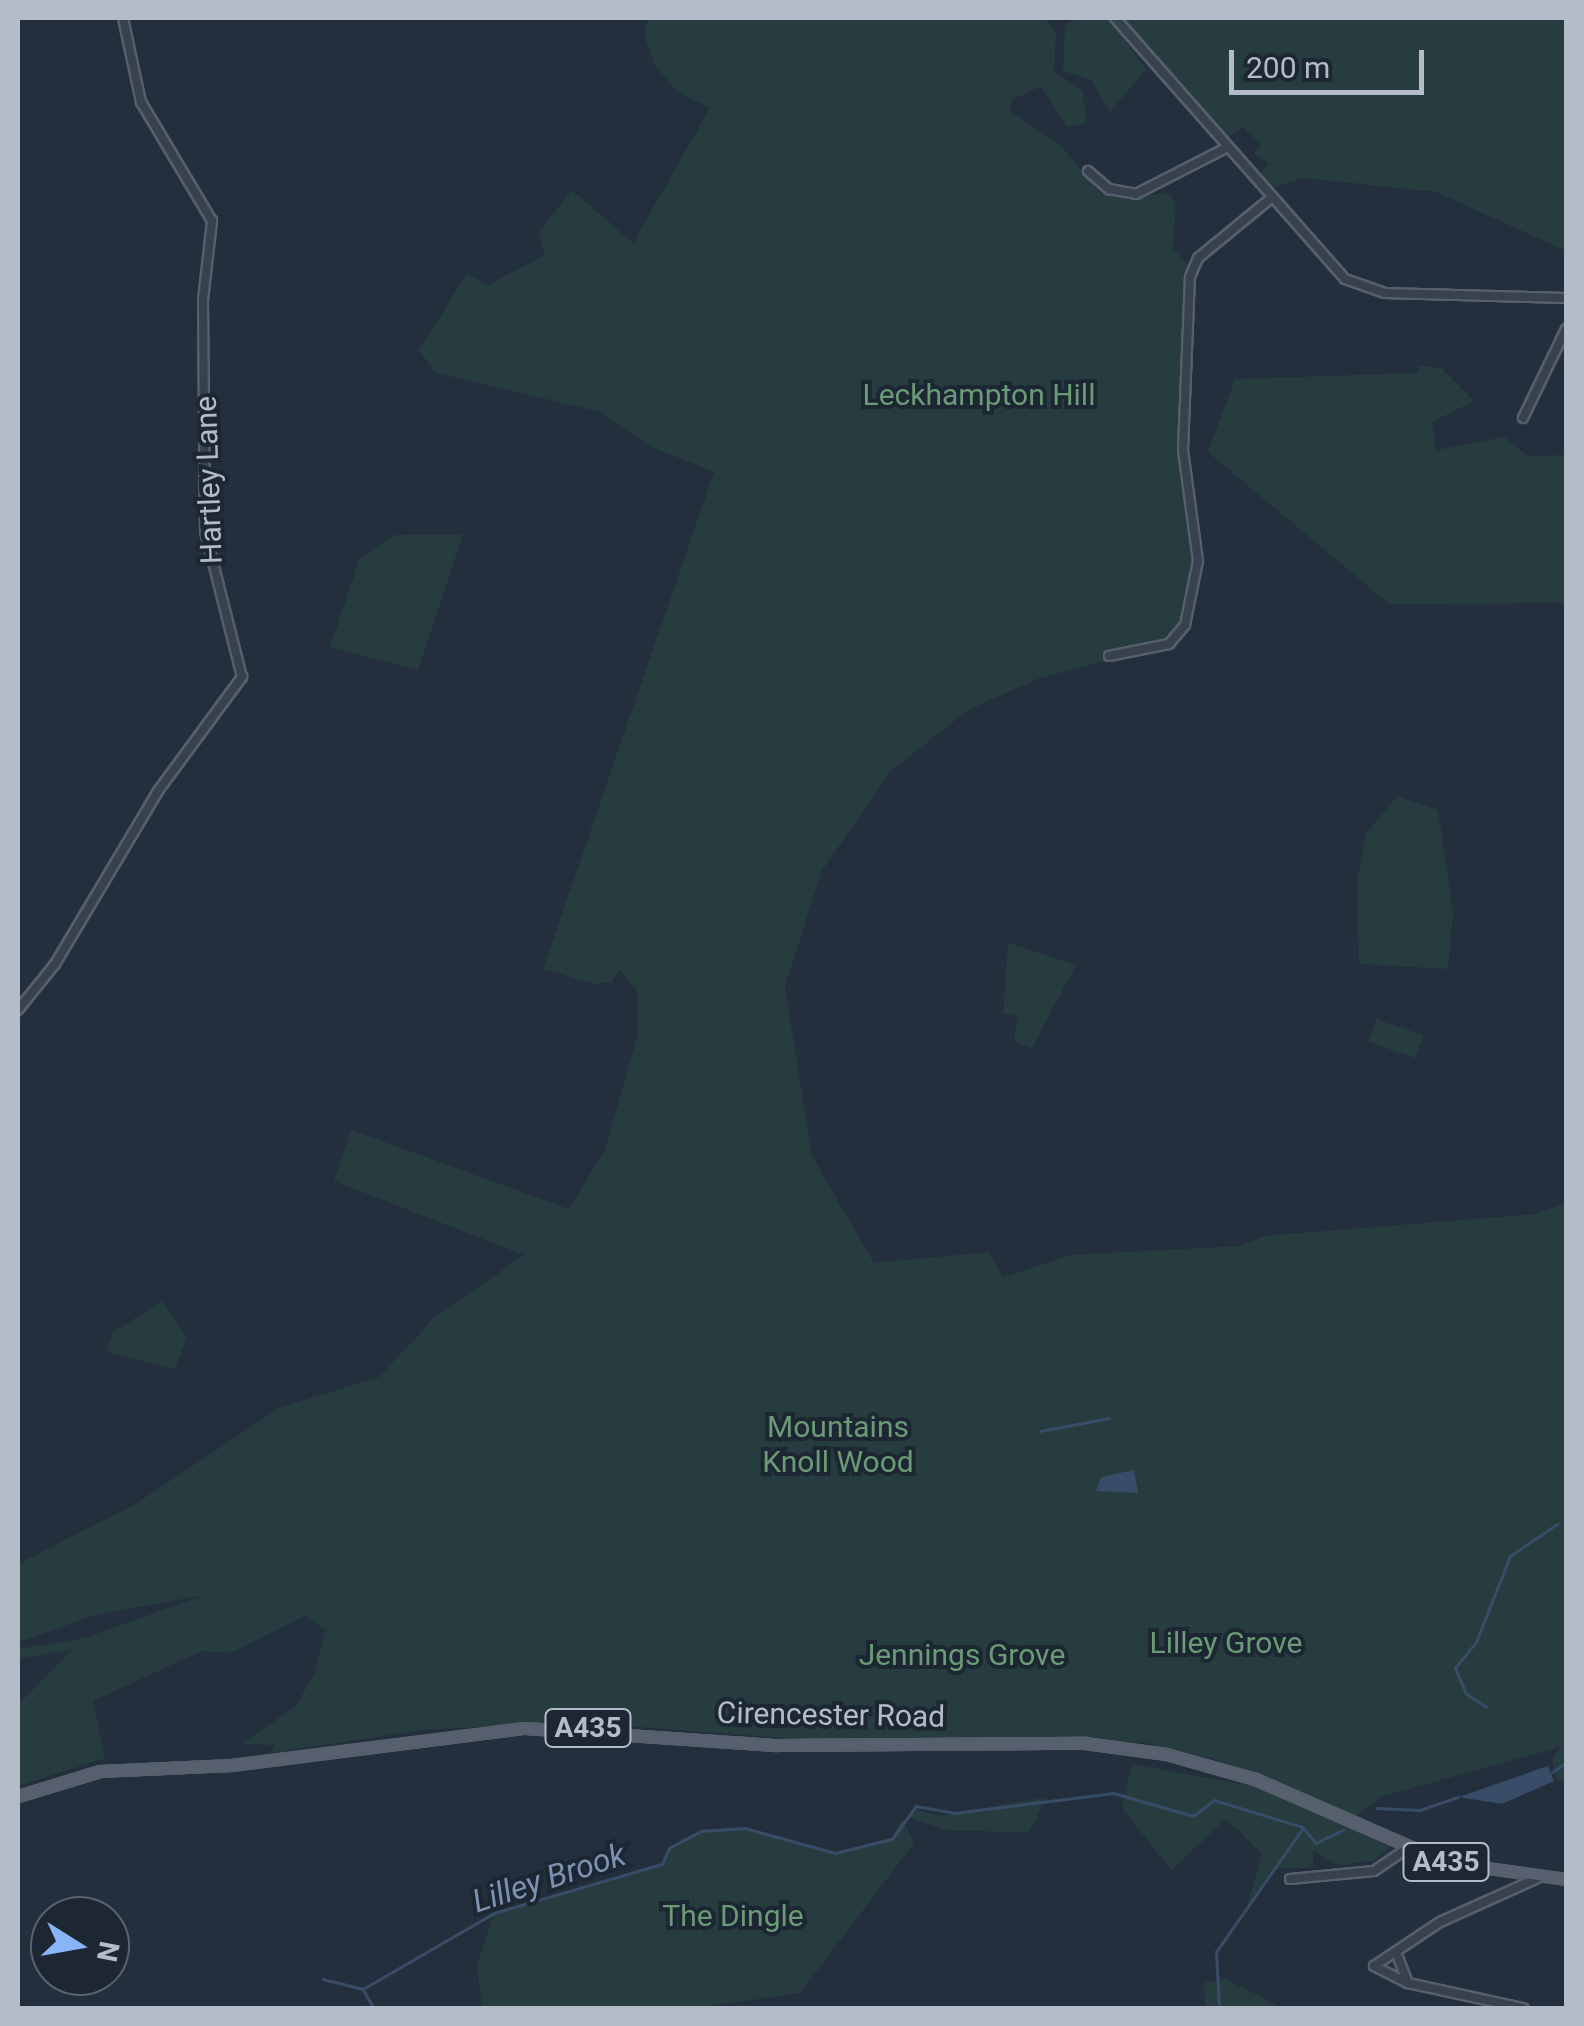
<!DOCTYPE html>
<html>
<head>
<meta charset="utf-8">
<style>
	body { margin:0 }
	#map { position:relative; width:1584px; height:2026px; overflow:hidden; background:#242f3e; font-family:Roboto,sans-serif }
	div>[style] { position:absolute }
	.green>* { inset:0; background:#263c3f; transform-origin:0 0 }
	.water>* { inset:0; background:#394c67 }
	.stream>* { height:2.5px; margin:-1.25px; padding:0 1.25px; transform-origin:1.25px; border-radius:1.25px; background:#394c67 }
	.roads { filter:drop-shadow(2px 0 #565f6c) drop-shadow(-2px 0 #565f6c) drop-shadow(0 2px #565f6c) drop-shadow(0 -2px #565f6c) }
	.minor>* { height:8px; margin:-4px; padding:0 4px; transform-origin:4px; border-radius:4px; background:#38414e }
	.major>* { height:9px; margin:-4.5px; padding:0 4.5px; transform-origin:4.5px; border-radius:4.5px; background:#56606e }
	span { translate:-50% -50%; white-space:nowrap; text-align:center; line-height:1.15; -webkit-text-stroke:8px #1d2633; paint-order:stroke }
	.shield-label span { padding:2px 8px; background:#1d2633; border:2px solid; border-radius:8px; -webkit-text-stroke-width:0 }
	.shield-label { font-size:28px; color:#b4bcc9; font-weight:700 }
	.park-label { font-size:30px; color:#6b9a76 }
	.street-label { font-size:30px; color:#b4bcc9 }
	.water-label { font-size:32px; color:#7c92b1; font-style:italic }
	.frame { position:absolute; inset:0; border:20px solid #b4bcc9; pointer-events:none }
	.north { position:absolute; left:30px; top:1896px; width:100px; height:100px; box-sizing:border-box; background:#1d2633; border:2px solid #59626f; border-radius:50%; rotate:101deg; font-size:28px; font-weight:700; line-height:40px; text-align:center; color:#b4bcc9 }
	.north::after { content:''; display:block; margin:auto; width:35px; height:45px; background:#8ab4f8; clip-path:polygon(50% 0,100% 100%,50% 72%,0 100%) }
	.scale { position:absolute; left:1229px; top:50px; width:195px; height:45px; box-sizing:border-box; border:5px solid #b4bcc9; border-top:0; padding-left:12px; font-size:30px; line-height:35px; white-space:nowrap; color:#b4bcc9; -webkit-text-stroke:8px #1d2633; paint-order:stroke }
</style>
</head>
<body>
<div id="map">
	<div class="green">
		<i style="clip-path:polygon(649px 18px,1046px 18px,1056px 35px,1054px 73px,1082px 90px,1087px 123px,1067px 127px,1041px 86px,1012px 100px,1009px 110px,1061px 146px,1099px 192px,1132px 199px,1168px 192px,1176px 203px,1173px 248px,1195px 272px,1183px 435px,1198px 561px,1185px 625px,1169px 644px,1040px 678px,968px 710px,891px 771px,821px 872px,785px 987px,812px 1156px,874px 1263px,989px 1252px,1003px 1278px,1069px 1255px,1239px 1246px,1265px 1236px,1535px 1214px,1566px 1203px,1566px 1781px,1557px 1781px,1552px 1759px,1560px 1747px,1380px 1797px,1353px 1819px,1212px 1758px,1142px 1742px,796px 1739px,570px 1722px,423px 1730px,270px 1753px,275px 1745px,241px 1744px,296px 1706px,315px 1672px,326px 1630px,305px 1616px,231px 1653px,202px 1651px,93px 1701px,105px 1758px,18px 1786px,18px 1705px,73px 1649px,18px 1659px,18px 1649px,85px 1638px,204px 1595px,96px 1615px,18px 1642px,18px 1564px,134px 1505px,279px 1408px,379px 1377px,434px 1318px,524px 1255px,334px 1181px,351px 1130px,569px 1209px,605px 1150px,637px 1038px,638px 992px,619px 969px,612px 982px,596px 984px,543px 969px,714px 472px,652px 447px,600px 412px,436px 373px,419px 350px,467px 273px,488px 285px,545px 255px,539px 232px,572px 190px,633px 243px,710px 108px,677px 92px,654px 64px,644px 34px)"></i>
		<i style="clip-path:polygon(1083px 18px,1108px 18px,1146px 69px,1110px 112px,1091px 80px,1063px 71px,1065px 24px)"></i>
		<i style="clip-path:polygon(1115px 18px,1566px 18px,1566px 251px,1436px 192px,1304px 178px,1270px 188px,1258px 176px,1269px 163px,1254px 154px,1261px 145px,1243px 127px,1225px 140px)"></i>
		<i style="clip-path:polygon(1419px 366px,1441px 368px,1474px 401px,1432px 422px,1436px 450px,1504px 437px,1528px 456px,1566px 455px,1566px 603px,1389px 604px,1208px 452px,1235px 379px,1418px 373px)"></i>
		<i style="clip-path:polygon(463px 534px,418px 670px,330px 647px,360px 558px,396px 535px)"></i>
		<i style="clip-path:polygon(1397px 796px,1438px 810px,1453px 912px,1448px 969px,1359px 964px,1357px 882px,1366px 834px)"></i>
		<i style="clip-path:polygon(1008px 943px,1076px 965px,1032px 1048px,1014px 1041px,1017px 1016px,1003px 1014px)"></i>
		<i style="left:1376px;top:1019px;width:50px;height:24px;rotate:19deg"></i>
		<i style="clip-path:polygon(162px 1301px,187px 1337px,175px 1369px,106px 1352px,113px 1332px)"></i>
		<i style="clip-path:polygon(1132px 1764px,1268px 1789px,1390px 1847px,1373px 1861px,1338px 1865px,1313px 1851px,1313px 1867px,1273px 1869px,1247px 1906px,1262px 1854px,1226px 1819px,1171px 1870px,1122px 1808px)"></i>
		<i style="clip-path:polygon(1047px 1797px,1029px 1833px,947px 1830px,908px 1817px,913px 1809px,940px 1816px)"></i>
		<i style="clip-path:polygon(902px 1818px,914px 1843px,800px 1993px,695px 2008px,482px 2008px,477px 1966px,494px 1913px,662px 1865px,669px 1848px,701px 1831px,745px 1828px,835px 1853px,892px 1839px)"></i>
		<i style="clip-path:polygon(1225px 1979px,1250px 1991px,1281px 2008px,1205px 2008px,1204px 1982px)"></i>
	</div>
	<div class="water">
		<i style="clip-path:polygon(1134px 1470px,1138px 1493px,1096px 1491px,1101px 1477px)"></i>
		<i style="clip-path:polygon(1548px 1766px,1554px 1781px,1502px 1804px,1459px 1797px)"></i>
	</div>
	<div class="stream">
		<i style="left:1040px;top:1431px;width:70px;rotate:-10.7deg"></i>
		<i style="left:1486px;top:1707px;width:24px;rotate:-147deg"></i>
		<i style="left:1466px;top:1694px;width:28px;rotate:-113deg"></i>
		<i style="left:1455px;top:1668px;width:33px;rotate:-51deg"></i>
		<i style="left:1476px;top:1642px;width:92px;rotate:-68.4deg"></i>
		<i style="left:1510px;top:1556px;width:57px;rotate:-34.2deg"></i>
		<i style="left:1552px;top:1772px;width:17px;rotate:-33deg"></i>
		<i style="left:1377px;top:1808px;width:43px;rotate:2.7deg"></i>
		<i style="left:1420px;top:1810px;width:40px;rotate:-18.9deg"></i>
		<i style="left:323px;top:1979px;width:41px;rotate:14deg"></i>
		<i style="left:363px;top:1989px;width:151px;rotate:-30.1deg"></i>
		<i style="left:494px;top:1913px;width:175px;rotate:-16.3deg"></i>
		<i style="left:662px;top:1864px;width:17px;rotate:-66deg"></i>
		<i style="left:669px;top:1848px;width:36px;rotate:-28deg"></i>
		<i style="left:701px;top:1831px;width:44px;rotate:-3.9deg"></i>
		<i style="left:745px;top:1828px;width:93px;rotate:15.5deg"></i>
		<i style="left:835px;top:1853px;width:59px;rotate:-13.8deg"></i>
		<i style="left:892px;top:1839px;width:41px;rotate:-54deg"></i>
		<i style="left:916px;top:1806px;width:39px;rotate:10deg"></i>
		<i style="left:954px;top:1813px;width:161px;rotate:-7.1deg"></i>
		<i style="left:1114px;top:1793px;width:82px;rotate:16.2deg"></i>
		<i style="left:1193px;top:1816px;width:26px;rotate:-37deg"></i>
		<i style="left:1214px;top:1800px;width:93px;rotate:16.9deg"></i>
		<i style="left:1303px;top:1827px;width:21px;rotate:51deg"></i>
		<i style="left:1316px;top:1843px;width:30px;rotate:-26deg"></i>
		<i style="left:363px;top:1989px;width:22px;rotate:60deg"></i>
		<i style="left:1219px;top:2008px;width:56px;rotate:-93.1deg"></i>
		<i style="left:1216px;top:1952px;width:150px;rotate:-55deg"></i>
	</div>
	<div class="roads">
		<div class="minor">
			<i style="left:1115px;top:18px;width:348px;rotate:48.6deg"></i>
			<i style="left:1345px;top:279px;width:42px;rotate:19.3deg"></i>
			<i style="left:1385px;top:293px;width:181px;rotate:1.6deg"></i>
			<i style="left:1088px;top:171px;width:28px;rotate:41deg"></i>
			<i style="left:1109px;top:189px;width:27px;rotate:10deg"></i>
			<i style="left:1136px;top:194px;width:101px;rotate:-27.1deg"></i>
			<i style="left:1523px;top:418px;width:99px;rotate:-64.2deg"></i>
			<i style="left:1109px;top:656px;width:61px;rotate:-11.3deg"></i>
			<i style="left:1169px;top:644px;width:25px;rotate:-50deg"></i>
			<i style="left:1185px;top:625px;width:65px;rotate:-78.5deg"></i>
			<i style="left:1198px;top:561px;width:112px;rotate:-97.7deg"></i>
			<i style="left:1183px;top:450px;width:173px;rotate:-87.7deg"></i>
			<i style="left:1190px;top:277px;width:21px;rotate:-67deg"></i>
			<i style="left:1198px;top:258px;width:94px;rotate:-39.4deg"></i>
			<i style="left:18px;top:1010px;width:59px;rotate:-51.2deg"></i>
			<i style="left:55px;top:964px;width:201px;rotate:-59.2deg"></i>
			<i style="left:158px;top:791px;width:142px;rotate:-53.6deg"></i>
			<i style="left:242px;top:677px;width:151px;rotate:-104.2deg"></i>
			<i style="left:205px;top:531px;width:231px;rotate:-90.5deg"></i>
			<i style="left:203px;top:300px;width:80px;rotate:-83.5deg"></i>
			<i style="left:212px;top:221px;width:139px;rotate:-120.8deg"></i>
			<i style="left:141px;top:102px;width:86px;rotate:-102.1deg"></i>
			<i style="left:1290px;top:1879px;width:84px;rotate:-5.4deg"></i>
			<i style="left:1374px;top:1871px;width:41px;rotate:-34.1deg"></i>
			<i style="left:1396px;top:1952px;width:33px;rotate:69deg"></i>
			<i style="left:1374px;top:1966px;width:79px;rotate:-33.7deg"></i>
			<i style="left:1440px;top:1922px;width:107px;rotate:-24.2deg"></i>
			<i style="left:1374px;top:1966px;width:38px;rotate:27deg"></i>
			<i style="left:1408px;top:1983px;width:118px;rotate:12.3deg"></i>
		</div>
		<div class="major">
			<i style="left:18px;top:1796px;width:86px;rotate:-17deg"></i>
			<i style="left:100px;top:1771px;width:131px;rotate:-2.6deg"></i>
			<i style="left:231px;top:1765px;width:296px;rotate:-7.2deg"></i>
			<i style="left:525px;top:1728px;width:252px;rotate:3.9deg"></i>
			<i style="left:776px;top:1745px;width:309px;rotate:-0.4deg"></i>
			<i style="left:1085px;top:1743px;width:82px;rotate:7.7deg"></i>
			<i style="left:1166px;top:1754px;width:92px;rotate:15.7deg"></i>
			<i style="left:1255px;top:1779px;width:207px;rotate:23.6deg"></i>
			<i style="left:1445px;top:1862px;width:122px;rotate:8deg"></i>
		</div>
	</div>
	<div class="shield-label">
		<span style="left:588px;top:1728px">A435</span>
		<span style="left:1446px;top:1862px">A435</span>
	</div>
	<div class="park-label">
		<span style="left:979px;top:395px">Leckhampton Hill</span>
		<span style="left:838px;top:1444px">Mountains<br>Knoll Wood</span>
		<span style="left:1226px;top:1643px">Lilley Grove</span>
		<span style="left:962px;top:1655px">Jennings Grove</span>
		<span style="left:733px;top:1916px">The Dingle</span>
	</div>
	<div class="street-label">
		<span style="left:209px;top:480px;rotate:-92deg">Hartley Lane</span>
		<span style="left:831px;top:1715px;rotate:1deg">Cirencester Road</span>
	</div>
	<div class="water-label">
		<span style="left:549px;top:1878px;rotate:-18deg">Lilley Brook</span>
	</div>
	<div class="frame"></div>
	<div class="north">N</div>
	<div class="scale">200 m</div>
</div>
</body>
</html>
